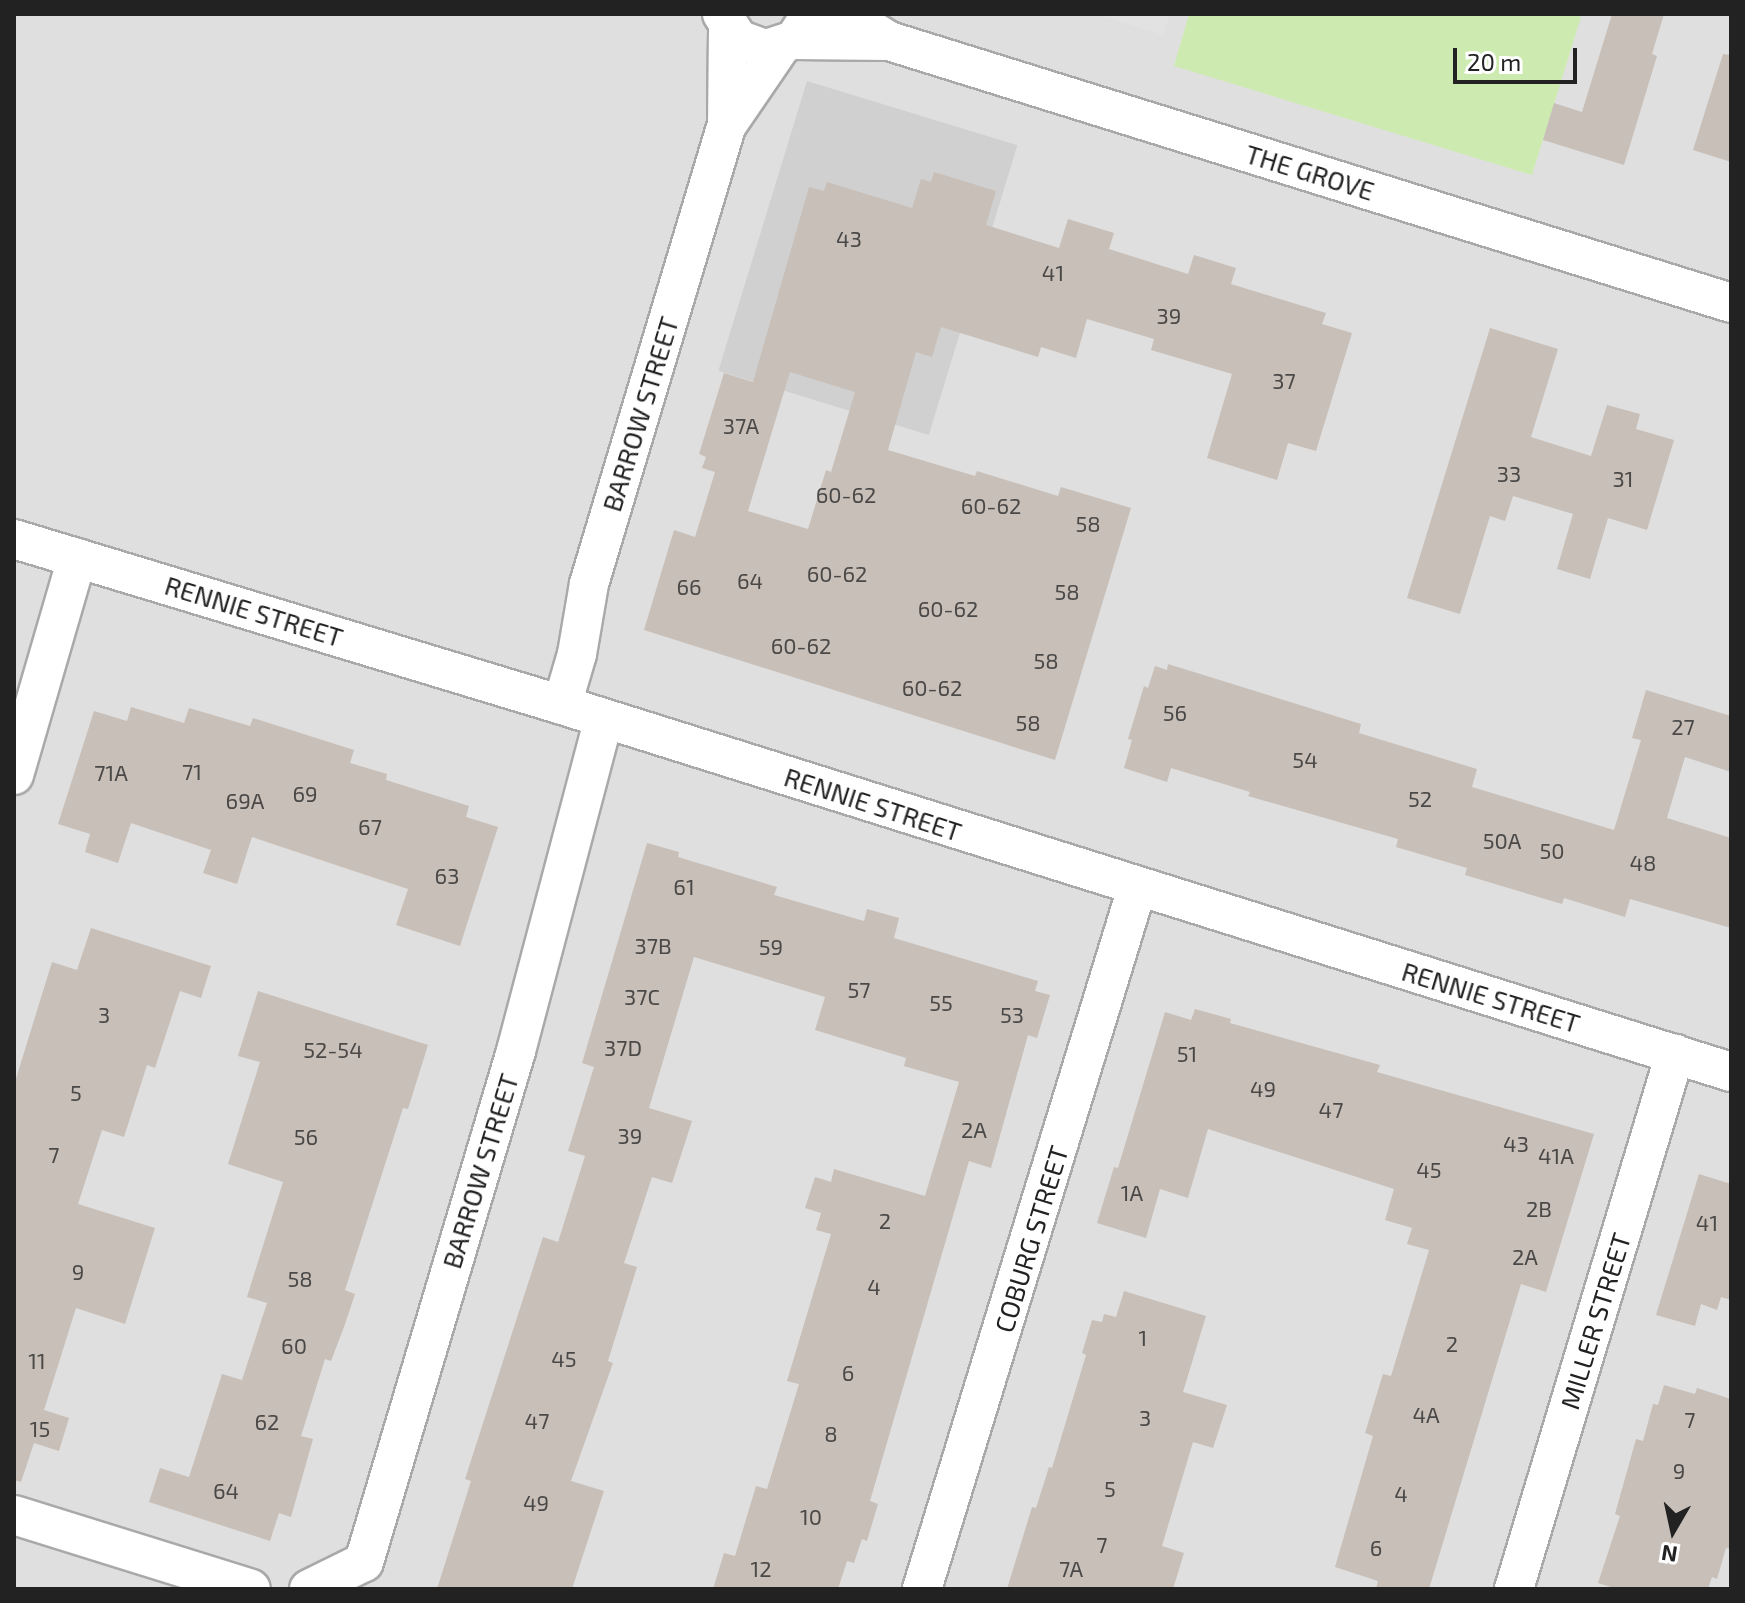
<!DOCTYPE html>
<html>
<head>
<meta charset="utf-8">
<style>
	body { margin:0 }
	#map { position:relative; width:1745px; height:1603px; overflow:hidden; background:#f2efe9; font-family:"Exo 2",sans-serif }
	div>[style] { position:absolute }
	.residential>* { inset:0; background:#e0dfdf; transform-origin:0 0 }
	.religious>* { inset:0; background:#d0d0d0; transform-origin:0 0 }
	.grass>* { inset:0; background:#cdebb0 }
	.parking>* { inset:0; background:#e2e2e2 }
	.building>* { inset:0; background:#c7bfb8 }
	.roads { filter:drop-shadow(2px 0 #a9a9a9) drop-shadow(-2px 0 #a9a9a9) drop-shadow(0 2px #a9a9a9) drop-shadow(0 -2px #a9a9a9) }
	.minor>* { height:38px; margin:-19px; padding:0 19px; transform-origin:19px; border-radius:19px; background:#fff }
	span { translate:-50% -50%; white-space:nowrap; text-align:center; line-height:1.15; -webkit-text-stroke:6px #fff; paint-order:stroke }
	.number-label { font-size:22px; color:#4b4948 }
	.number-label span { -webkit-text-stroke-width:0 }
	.street-label { font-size:26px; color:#222 }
	.frame { position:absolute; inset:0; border:16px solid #222; pointer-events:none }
	.north { position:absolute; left:1633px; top:1491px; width:80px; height:80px; -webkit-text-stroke:6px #fff; paint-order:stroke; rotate:189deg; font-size:22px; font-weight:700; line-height:32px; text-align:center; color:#222 }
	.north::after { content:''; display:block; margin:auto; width:28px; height:36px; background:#222; clip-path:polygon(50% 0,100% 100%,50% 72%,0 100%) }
	.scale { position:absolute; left:1453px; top:48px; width:124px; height:36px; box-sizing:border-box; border:4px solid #222; border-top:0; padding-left:10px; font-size:24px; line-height:28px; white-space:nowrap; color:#222; -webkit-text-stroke:6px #fff; paint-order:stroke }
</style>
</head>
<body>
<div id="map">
	<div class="residential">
		<i style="left:14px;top:14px;width:1717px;height:1575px"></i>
	</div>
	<div class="religious">
		<i style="left:807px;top:81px;width:220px;height:303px;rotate:17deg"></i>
	</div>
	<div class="grass">
		<i style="clip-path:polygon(1189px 14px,1572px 14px,1581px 17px,1532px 175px,1174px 66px)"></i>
	</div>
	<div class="parking">
		<i style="clip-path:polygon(1095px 14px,1170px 14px,1163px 35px)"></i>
	</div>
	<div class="building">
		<i style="clip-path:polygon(1612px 14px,1664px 14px,1652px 54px,1657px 56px,1624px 165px,1543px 140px,1554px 103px,1582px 112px)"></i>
		<i style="clip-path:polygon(1723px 54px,1731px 55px,1731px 162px,1693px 150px)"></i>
		<i style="clip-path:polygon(evenodd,934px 172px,996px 191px,986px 225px,1059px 248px,1068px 219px,1114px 233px,1109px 249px,1188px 274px,1194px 255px,1236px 268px,1231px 284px,1326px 313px,1322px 324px,1352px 333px,1316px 451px,1288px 443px,1277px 480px,1207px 458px,1232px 374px,1151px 350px,1154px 339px,1087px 319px,1076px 358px,1041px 347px,1038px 357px,941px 327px,932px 357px,916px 352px,888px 450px,975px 476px,977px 471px,1058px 496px,1061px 487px,1131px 508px,1055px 760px,644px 630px,674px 530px,695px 537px,715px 472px,702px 468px,706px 457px,699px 454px,724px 373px,753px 382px,809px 187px,824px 191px,827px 182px,912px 208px,921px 179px,931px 182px,934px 172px,790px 372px,855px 392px,831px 472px,826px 470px,808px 529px,748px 511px,790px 372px)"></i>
		<i style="clip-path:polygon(1490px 328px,1558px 349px,1531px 437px,1591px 456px,1607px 405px,1640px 414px,1636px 429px,1674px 440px,1647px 530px,1608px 518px,1590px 579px,1557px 569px,1573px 514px,1513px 496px,1505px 521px,1490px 516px,1460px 614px,1407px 598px)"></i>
		<i style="clip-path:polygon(1168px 664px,1361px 724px,1359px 733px,1477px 769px,1472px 787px,1614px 830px,1641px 740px,1632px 738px,1646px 690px,1731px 716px,1731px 772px,1685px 757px,1667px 818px,1731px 838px,1731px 928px,1630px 899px,1625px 917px,1564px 898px,1562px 904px,1465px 875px,1467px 868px,1396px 847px,1398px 839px,1248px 796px,1250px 792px,1171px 768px,1167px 782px,1124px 768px,1132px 740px,1128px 739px,1144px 686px,1148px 688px,1155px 666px,1167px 670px)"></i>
		<i style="clip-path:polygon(131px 707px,184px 723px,189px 708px,250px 726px,253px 718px,354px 750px,350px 763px,387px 774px,386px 780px,469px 806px,466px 817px,498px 827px,460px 946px,396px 925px,408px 889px,252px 837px,237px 884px,203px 873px,211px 850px,131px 823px,118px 863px,85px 852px,90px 834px,58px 824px,94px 711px,127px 721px)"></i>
		<i style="clip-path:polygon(647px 843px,679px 852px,678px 857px,777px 887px,774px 895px,864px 921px,867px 909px,899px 918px,894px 938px,1038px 981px,1035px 991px,1050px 995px,1037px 1038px,1028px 1035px,991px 1168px,969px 1161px,870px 1501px,878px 1504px,867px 1541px,862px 1539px,854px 1563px,847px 1561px,838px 1589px,713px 1589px,724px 1553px,735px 1556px,756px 1486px,767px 1489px,799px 1384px,787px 1381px,831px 1234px,816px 1230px,821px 1213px,805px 1208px,815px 1177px,831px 1182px,834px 1169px,925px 1196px,959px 1082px,904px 1066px,906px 1058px,815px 1030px,825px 997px,694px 957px,649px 1108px,692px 1121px,672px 1183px,652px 1177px,624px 1263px,637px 1267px,608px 1361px,613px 1363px,571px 1481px,604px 1491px,572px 1589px,437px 1589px,471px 1481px,465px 1479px,543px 1237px,558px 1242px,585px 1156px,568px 1151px,594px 1067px,582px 1063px)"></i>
		<i style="clip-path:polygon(91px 928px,211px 966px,201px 998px,180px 991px,155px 1068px,147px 1065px,124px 1137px,102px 1130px,78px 1204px,155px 1228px,125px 1324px,76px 1308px,44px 1410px,69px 1418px,59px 1451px,34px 1443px,21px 1482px,14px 1480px,14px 1085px,52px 962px,77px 970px)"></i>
		<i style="clip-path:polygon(258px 991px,428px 1045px,408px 1109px,403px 1108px,345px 1290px,355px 1294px,344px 1327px,331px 1361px,325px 1359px,301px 1436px,313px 1439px,291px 1517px,279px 1513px,270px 1541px,149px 1502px,160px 1468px,189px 1477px,222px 1374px,242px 1380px,267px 1303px,247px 1297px,283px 1182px,228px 1164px,260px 1062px,238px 1056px)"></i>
		<i style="clip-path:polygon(1195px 1009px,1231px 1019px,1230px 1023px,1380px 1065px,1377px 1072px,1594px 1134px,1546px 1292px,1521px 1284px,1429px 1589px,1376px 1589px,1378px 1581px,1335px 1567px,1373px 1436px,1365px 1433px,1383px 1374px,1391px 1376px,1429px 1250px,1407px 1244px,1412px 1228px,1385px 1220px,1394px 1189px,1208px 1129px,1188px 1198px,1160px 1189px,1146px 1238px,1097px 1223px,1114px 1167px,1118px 1168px,1165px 1012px,1191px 1020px)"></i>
		<i style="clip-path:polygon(1699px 1174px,1731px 1184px,1731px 1300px,1721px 1297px,1717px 1310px,1701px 1304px,1695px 1326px,1656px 1315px)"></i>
		<i style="clip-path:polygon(1124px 1291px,1206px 1316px,1183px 1392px,1227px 1405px,1213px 1448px,1193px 1442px,1162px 1546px,1184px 1553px,1173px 1589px,1007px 1589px,1032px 1507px,1036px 1508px,1049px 1467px,1052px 1468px,1086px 1355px,1082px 1353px,1092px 1320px,1102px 1322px,1104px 1314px,1116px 1317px)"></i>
		<i style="clip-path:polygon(1664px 1385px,1695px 1394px,1697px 1388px,1731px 1399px,1731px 1549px,1726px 1548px,1717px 1579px,1712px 1577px,1708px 1589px,1617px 1589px,1598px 1583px,1620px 1516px,1615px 1514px,1636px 1439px,1643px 1441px,1653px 1404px,1658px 1405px)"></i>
	</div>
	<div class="roads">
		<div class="minor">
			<i style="left:722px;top:14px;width:30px;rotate:57deg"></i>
			<i style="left:738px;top:39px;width:30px;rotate:20deg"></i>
			<i style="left:766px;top:49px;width:29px;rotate:-18deg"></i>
			<i style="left:794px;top:40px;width:31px;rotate:-57deg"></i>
			<i style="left:845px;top:14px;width:52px;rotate:31.5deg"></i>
			<i style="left:889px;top:41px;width:882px;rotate:17.28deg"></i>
			<i style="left:794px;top:40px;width:95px;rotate:0.6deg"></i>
			<i style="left:727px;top:125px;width:96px;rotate:-55.6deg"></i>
			<i style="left:14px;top:539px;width:573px;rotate:16.85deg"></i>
			<i style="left:562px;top:705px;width:1225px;rotate:17.43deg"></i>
			<i style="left:562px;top:705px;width:53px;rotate:-73.6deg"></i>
			<i style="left:577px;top:654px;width:71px;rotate:-80.3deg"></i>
			<i style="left:589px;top:584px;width:479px;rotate:-73.3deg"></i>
			<i style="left:727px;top:125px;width:97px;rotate:-89.4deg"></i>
			<i style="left:14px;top:775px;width:226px;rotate:-73.8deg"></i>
			<i style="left:14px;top:1515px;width:248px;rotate:17.3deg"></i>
			<i style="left:309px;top:1589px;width:61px;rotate:-26.1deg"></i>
			<i style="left:364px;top:1562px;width:533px;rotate:-73.43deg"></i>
			<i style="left:516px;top:1051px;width:343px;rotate:-75.2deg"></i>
			<i style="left:922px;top:1589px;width:733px;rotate:-72.95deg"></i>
			<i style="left:1514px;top:1589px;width:559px;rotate:-73.25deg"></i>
		</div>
	</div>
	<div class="number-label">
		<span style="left:849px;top:239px">43</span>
		<span style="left:1053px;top:273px">41</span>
		<span style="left:1169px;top:316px">39</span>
		<span style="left:1284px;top:381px">37</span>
		<span style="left:741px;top:426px">37A</span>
		<span style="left:1509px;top:474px">33</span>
		<span style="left:1623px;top:479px">31</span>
		<span style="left:846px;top:495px">60-62</span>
		<span style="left:991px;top:506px">60-62</span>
		<span style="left:1088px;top:524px">58</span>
		<span style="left:837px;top:574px">60-62</span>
		<span style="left:750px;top:581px">64</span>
		<span style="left:689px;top:587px">66</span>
		<span style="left:1067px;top:592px">58</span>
		<span style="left:948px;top:609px">60-62</span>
		<span style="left:801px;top:646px">60-62</span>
		<span style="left:1046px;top:661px">58</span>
		<span style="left:932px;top:688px">60-62</span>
		<span style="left:1175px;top:713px">56</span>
		<span style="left:1028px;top:723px">58</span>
		<span style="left:1683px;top:727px">27</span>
		<span style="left:1305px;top:760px">54</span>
		<span style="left:192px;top:772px">71</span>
		<span style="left:111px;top:773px">71A</span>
		<span style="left:305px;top:794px">69</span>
		<span style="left:1420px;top:799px">52</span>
		<span style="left:245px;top:801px">69A</span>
		<span style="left:370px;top:827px">67</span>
		<span style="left:1502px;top:841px">50A</span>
		<span style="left:1552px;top:851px">50</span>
		<span style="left:1643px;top:863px">48</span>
		<span style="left:447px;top:876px">63</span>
		<span style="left:684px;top:887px">61</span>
		<span style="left:653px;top:946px">37B</span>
		<span style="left:771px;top:947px">59</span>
		<span style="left:859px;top:990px">57</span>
		<span style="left:642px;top:997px">37C</span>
		<span style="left:941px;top:1003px">55</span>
		<span style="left:104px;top:1015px">3</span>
		<span style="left:1012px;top:1015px">53</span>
		<span style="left:623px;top:1048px">37D</span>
		<span style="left:333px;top:1050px">52-54</span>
		<span style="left:1187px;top:1054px">51</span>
		<span style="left:1263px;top:1089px">49</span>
		<span style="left:76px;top:1093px">5</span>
		<span style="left:1331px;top:1110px">47</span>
		<span style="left:974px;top:1130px">2A</span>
		<span style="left:630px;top:1136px">39</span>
		<span style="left:306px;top:1137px">56</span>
		<span style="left:1516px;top:1144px">43</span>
		<span style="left:54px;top:1155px">7</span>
		<span style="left:1556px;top:1156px">41A</span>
		<span style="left:1429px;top:1170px">45</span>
		<span style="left:1132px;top:1193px">1A</span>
		<span style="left:1539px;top:1209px">2B</span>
		<span style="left:885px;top:1221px">2</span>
		<span style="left:1707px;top:1223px">41</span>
		<span style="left:1525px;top:1257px">2A</span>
		<span style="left:78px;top:1272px">9</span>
		<span style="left:300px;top:1279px">58</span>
		<span style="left:874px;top:1287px">4</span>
		<span style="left:1143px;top:1338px">1</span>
		<span style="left:1452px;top:1344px">2</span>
		<span style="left:294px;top:1346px">60</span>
		<span style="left:564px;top:1359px">45</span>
		<span style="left:37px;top:1361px">11</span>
		<span style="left:848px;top:1373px">6</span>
		<span style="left:1426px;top:1415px">4A</span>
		<span style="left:1145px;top:1418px">3</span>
		<span style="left:1690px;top:1420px">7</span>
		<span style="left:537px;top:1421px">47</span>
		<span style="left:267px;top:1422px">62</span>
		<span style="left:40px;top:1429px">15</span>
		<span style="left:831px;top:1434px">8</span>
		<span style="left:1679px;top:1471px">9</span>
		<span style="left:1110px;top:1489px">5</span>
		<span style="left:226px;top:1491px">64</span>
		<span style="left:1401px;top:1494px">4</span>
		<span style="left:536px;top:1503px">49</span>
		<span style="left:811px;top:1517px">10</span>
		<span style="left:1102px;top:1545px">7</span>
		<span style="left:1376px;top:1548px">6</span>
		<span style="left:761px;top:1569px">12</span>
		<span style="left:1071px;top:1569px">7A</span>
	</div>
	<div class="street-label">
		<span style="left:1310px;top:172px;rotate:17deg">THE GROVE</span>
		<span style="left:640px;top:414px;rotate:-73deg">BARROW STREET</span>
		<span style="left:254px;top:611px;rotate:17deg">RENNIE STREET</span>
		<span style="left:873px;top:804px;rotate:18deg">RENNIE STREET</span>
		<span style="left:1491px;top:997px;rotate:17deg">RENNIE STREET</span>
		<span style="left:480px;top:1171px;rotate:-73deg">BARROW STREET</span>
		<span style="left:1031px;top:1239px;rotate:-73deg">COBURG STREET</span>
		<span style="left:1595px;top:1321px;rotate:-73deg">MILLER STREET</span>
	</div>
	<div class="frame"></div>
	<div class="north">N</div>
	<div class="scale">20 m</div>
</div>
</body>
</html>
